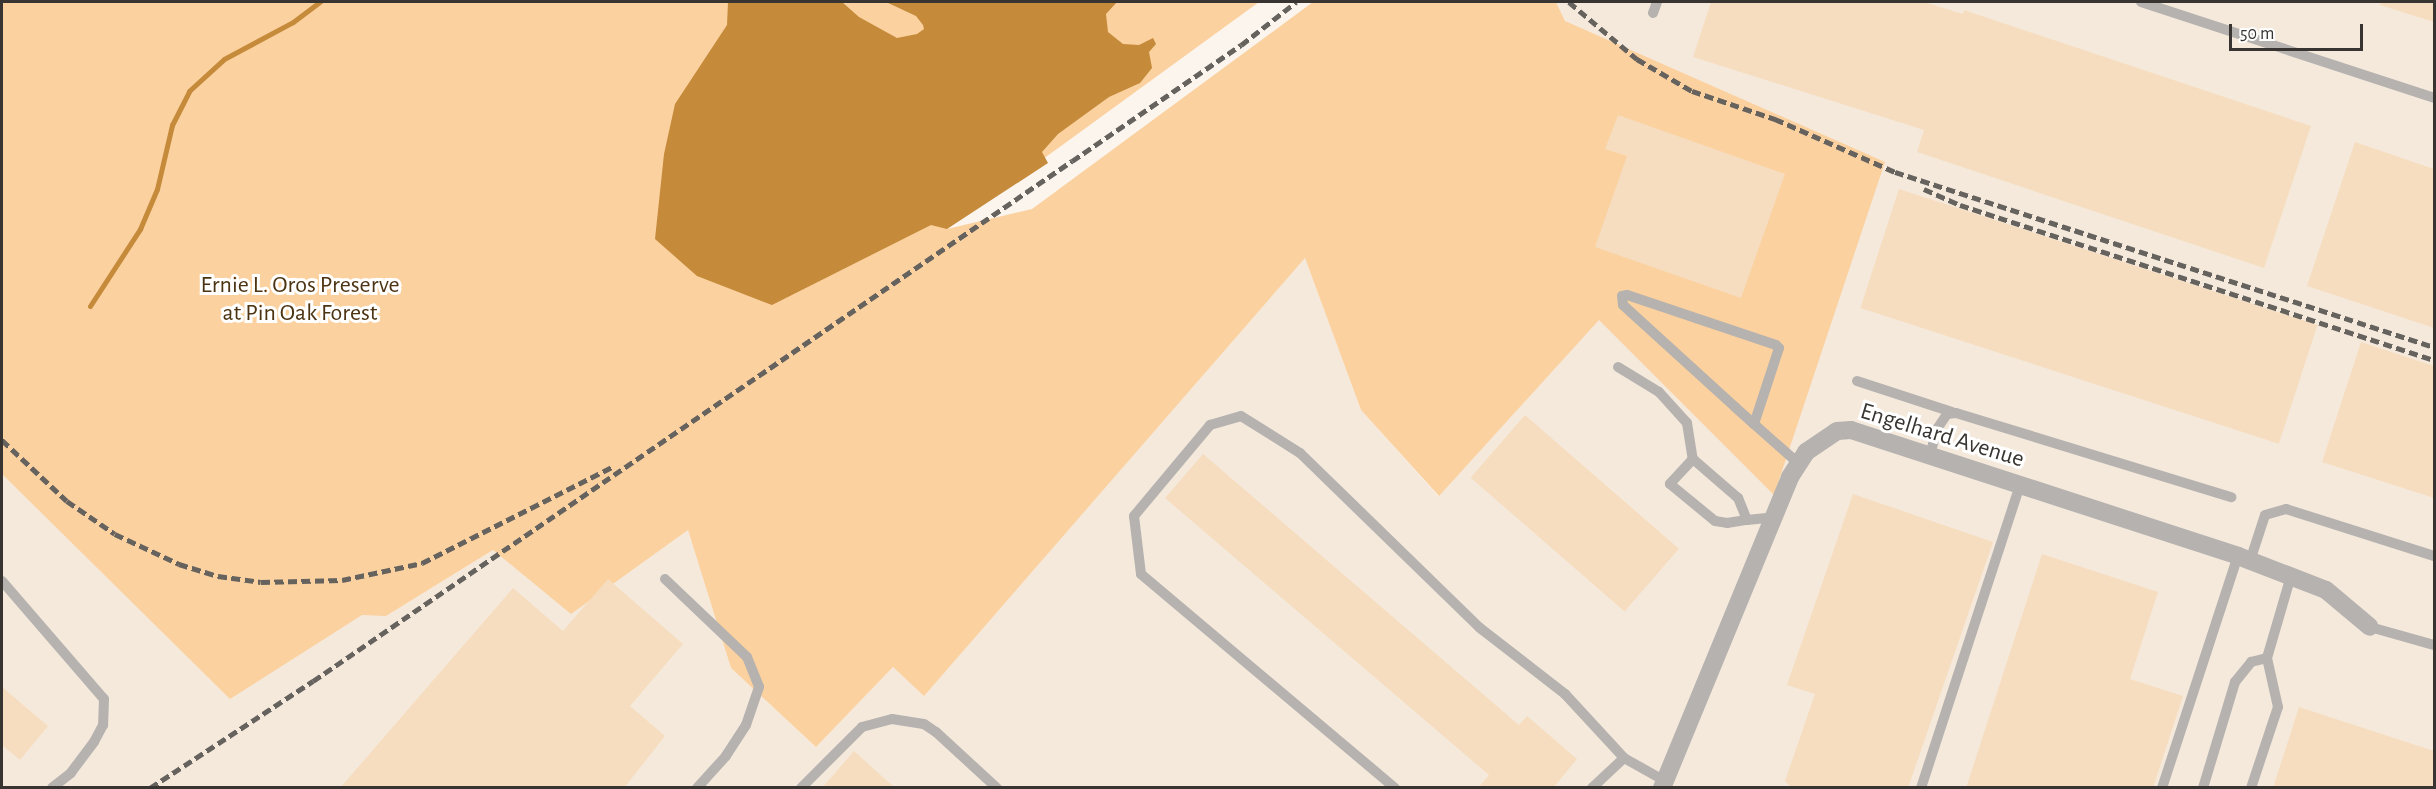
<!DOCTYPE html>
<html>
<head>
<meta charset="utf-8">
<style>
	body { margin:0 }
	#map { position:relative; width:2436px; height:789px; overflow:hidden; background:#fbf5ee; font-family:"Alegreya Sans",sans-serif }
	div>[style] { position:absolute }
	.built>* { inset:0; background:#f5e9dc }
	.green>* { inset:0; background:#fbd19f }
	.water>* { inset:0; background:#c58a3a }
	.stream>* { height:5px; margin:-2.5px; padding:0 2.5px; transform-origin:2.5px; border-radius:2.5px; background:#c58a3a }
	.building>* { inset:0; background:#f6ddbf; transform-origin:0 0 }
	.service>* { height:10px; margin:-5px; padding:0 5px; transform-origin:5px; border-radius:5px; background:#b5b2af }
	.minor>* { height:18px; margin:-9px; padding:0 9px; transform-origin:9px; border-radius:9px; background:#b5b2af }
	.rail>* { height:4.5px; margin-top:-2.25px; transform-origin:0; background:repeating-linear-gradient(90deg,#66625e 0 9px,transparent 0 13.5px) }
	span { translate:-50% -50%; white-space:nowrap; text-align:center; line-height:1.15; -webkit-text-stroke:6px #fff; paint-order:stroke }
	.park-label { font-size:24px; color:#4c3312 }
	.street-label { font-size:24px; color:#373431 }
	.frame { position:absolute; inset:0; border:3px solid #373431; pointer-events:none }
	.scale { position:absolute; left:2229px; top:24px; width:134px; height:27px; box-sizing:border-box; border:3px solid #373431; border-top:0; padding-left:8px; font-size:18px; line-height:21px; white-space:nowrap; color:#373431; -webkit-text-stroke:4px #fff; paint-order:stroke }
</style>
</head>
<body>
<div id="map">
	<div class="built">
		<i style="clip-path:polygon(1556px 2px,2434px 2px,2434px 787px,2px 787px,2px 468px,386px 616px,493px 550px,571px 613px,688px 530px,731px 668px,816px 747px,893px 667px,924px 695px,1305px 258px,1361px 410px,1438px 496px,1599px 319px,1774px 494px)"></i>
	</div>
	<div class="green">
		<i style="clip-path:polygon(2px 2px,1259px 2px,947px 229px,1032px 209px,1313px 2px,1556px 2px,1565px 21px,1885px 162px,1774px 495px,1599px 320px,1439px 496px,1361px 410px,1305px 258px,924px 696px,893px 667px,816px 747px,731px 668px,688px 530px,571px 614px,493px 550px,386px 616px,362px 615px,230px 699px,2px 474px)"></i>
	</div>
	<div class="water">
		<i style="clip-path:polygon(728px 2px,842px 2px,859px 17px,897px 38px,917px 34px,924px 29px,923px 25px,916px 16px,886px 2px,1117px 2px,1106px 14px,1108px 32px,1123px 44px,1139px 45px,1153px 38px,1156px 44px,1149px 52px,1152px 68px,1140px 83px,1109px 97px,1058px 134px,1042px 152px,1048px 163px,947px 229px,931px 225px,772px 305px,697px 276px,655px 239px,664px 154px,675px 104px,727px 25px)"></i>
	</div>
	<div class="stream">
		<i style="left:90px;top:306px;width:92px;rotate:-57deg"></i>
		<i style="left:140px;top:229px;width:43px;rotate:-67deg"></i>
		<i style="left:157px;top:189px;width:66px;rotate:-76.8deg"></i>
		<i style="left:172px;top:125px;width:38px;rotate:-63deg"></i>
		<i style="left:189px;top:91px;width:47px;rotate:-42.4deg"></i>
		<i style="left:224px;top:59px;width:78px;rotate:-28.2deg"></i>
		<i style="left:293px;top:22px;width:34px;rotate:-37deg"></i>
	</div>
	<div class="building">
		<i style="clip-path:polygon(1711px 2px,1924px 2px,1963px 14px,1964px 10px,2311px 126px,2264px 268px,1917px 152px,1924px 130px,1693px 57px)"></i>
		<i style="clip-path:polygon(2381px 2px,2434px 2px,2434px 22px,2380px 5px)"></i>
		<i style="clip-path:polygon(1618px 115px,1785px 174px,1741px 298px,1595px 247px,1627px 156px,1605px 149px)"></i>
		<i style="clip-path:polygon(2355px 142px,2434px 169px,2434px 328px,2307px 286px)"></i>
		<i style="left:1899px;top:189px;width:440px;height:125px;rotate:18deg"></i>
		<i style="clip-path:polygon(2361px 342px,2434px 366px,2434px 498px,2322px 462px)"></i>
		<i style="left:1525px;top:415px;width:204px;height:83px;rotate:41deg"></i>
		<i style="clip-path:polygon(1203px 454px,1519px 725px,1527px 716px,1577px 759px,1553px 788px,1478px 788px,1489px 775px,1165px 498px)"></i>
		<i style="clip-path:polygon(1853px 494px,1993px 542px,1908px 788px,1792px 788px,1785px 781px,1815px 694px,1787px 685px)"></i>
		<i style="clip-path:polygon(2042px 554px,2158px 592px,2130px 679px,2183px 696px,2153px 788px,1966px 788px)"></i>
		<i style="clip-path:polygon(608px 579px,683px 644px,630px 706px,665px 736px,624px 788px,340px 788px,513px 588px,563px 631px)"></i>
		<i style="clip-path:polygon(2px 687px,48px 726px,20px 760px,2px 745px)"></i>
		<i style="clip-path:polygon(2299px 707px,2434px 751px,2434px 788px,2273px 788px)"></i>
		<i style="clip-path:polygon(854px 751px,895px 788px,822px 788px)"></i>
	</div>
	<div class="service">
		<i style="left:2141px;top:2px;width:308px;rotate:18.1deg"></i>
		<i style="left:1653px;top:13px;width:12px;rotate:-70deg"></i>
		<i style="left:1618px;top:367px;width:48px;rotate:31.4deg"></i>
		<i style="left:1659px;top:392px;width:42px;rotate:47.9deg"></i>
		<i style="left:1687px;top:423px;width:36px;rotate:81deg"></i>
		<i style="left:1857px;top:381px;width:100px;rotate:18.1deg"></i>
		<i style="left:1754px;top:424px;width:80px;rotate:-71.8deg"></i>
		<i style="left:1779px;top:348px;width:4px;rotate:-135deg"></i>
		<i style="left:1776px;top:345px;width:157px;rotate:-161.4deg"></i>
		<i style="left:1627px;top:295px;width:5px;rotate:169deg"></i>
		<i style="left:1622px;top:296px;width:9px;rotate:84deg"></i>
		<i style="left:1623px;top:305px;width:151px;rotate:42.3deg"></i>
		<i style="left:1735px;top:407px;width:25px;rotate:42deg"></i>
		<i style="left:1754px;top:424px;width:60px;rotate:41.6deg"></i>
		<i style="left:1930px;top:455px;width:27px;rotate:-75deg"></i>
		<i style="left:1937px;top:429px;width:18px;rotate:-56deg"></i>
		<i style="left:1947px;top:414px;width:9px;rotate:-6deg"></i>
		<i style="left:1956px;top:413px;width:288px;rotate:17deg"></i>
		<i style="left:1747px;top:520px;width:24px;rotate:-112deg"></i>
		<i style="left:1738px;top:498px;width:60px;rotate:-139.1deg"></i>
		<i style="left:1693px;top:459px;width:34px;rotate:133deg"></i>
		<i style="left:1670px;top:484px;width:58px;rotate:39.4deg"></i>
		<i style="left:1715px;top:521px;width:12px;rotate:9deg"></i>
		<i style="left:1727px;top:523px;width:20px;rotate:-9deg"></i>
		<i style="left:1747px;top:520px;width:27px;rotate:-6deg"></i>
		<i style="left:2250px;top:561px;width:48px;rotate:-71.9deg"></i>
		<i style="left:2265px;top:515px;width:22px;rotate:-16deg"></i>
		<i style="left:2286px;top:509px;width:155px;rotate:17.6deg"></i>
		<i style="left:665px;top:579px;width:113px;rotate:43.6deg"></i>
		<i style="left:747px;top:657px;width:32px;rotate:68deg"></i>
		<i style="left:759px;top:687px;width:40px;rotate:108.9deg"></i>
		<i style="left:746px;top:725px;width:37px;rotate:123deg"></i>
		<i style="left:726px;top:756px;width:43px;rotate:132.2deg"></i>
		<i style="left:2px;top:581px;width:156px;rotate:49.2deg"></i>
		<i style="left:104px;top:699px;width:26px;rotate:92deg"></i>
		<i style="left:103px;top:725px;width:19px;rotate:118deg"></i>
		<i style="left:94px;top:742px;width:39px;rotate:127deg"></i>
		<i style="left:71px;top:773px;width:24px;rotate:142deg"></i>
		<i style="left:2370px;top:627px;width:66px;rotate:15.7deg"></i>
		<i style="left:801px;top:788px;width:86px;rotate:-45deg"></i>
		<i style="left:862px;top:727px;width:31px;rotate:-15deg"></i>
		<i style="left:892px;top:719px;width:32px;rotate:9deg"></i>
		<i style="left:924px;top:724px;width:14px;rotate:34deg"></i>
		<i style="left:936px;top:732px;width:83px;rotate:42.6deg"></i>
		<i style="left:1395px;top:788px;width:332px;rotate:-139.9deg"></i>
		<i style="left:1141px;top:574px;width:58px;rotate:-96.9deg"></i>
		<i style="left:1134px;top:516px;width:119px;rotate:-50.1deg"></i>
		<i style="left:1210px;top:425px;width:32px;rotate:-16deg"></i>
		<i style="left:1241px;top:416px;width:70px;rotate:32.1deg"></i>
		<i style="left:1300px;top:453px;width:251px;rotate:44.2deg"></i>
		<i style="left:1480px;top:628px;width:108px;rotate:37.8deg"></i>
		<i style="left:1565px;top:694px;width:87px;rotate:47.3deg"></i>
		<i style="left:1624px;top:758px;width:47px;rotate:29.3deg"></i>
		<i style="left:1592px;top:788px;width:44px;rotate:-43.2deg"></i>
		<i style="left:1921px;top:788px;width:319px;rotate:-71.9deg"></i>
		<i style="left:2162px;top:788px;width:244px;rotate:-71.9deg"></i>
		<i style="left:2203px;top:788px;width:111px;rotate:-73.2deg"></i>
		<i style="left:2235px;top:682px;width:26px;rotate:-51deg"></i>
		<i style="left:2251px;top:662px;width:16px;rotate:-14deg"></i>
		<i style="left:2251px;top:788px;width:85px;rotate:-71.6deg"></i>
		<i style="left:2278px;top:707px;width:50px;rotate:-102.7deg"></i>
		<i style="left:2267px;top:658px;width:85px;rotate:-73.7deg"></i>
	</div>
	<div class="minor">
		<i style="left:1662px;top:788px;width:336px;rotate:-67.6deg"></i>
		<i style="left:1790px;top:477px;width:30px;rotate:-57deg"></i>
		<i style="left:1806px;top:452px;width:37px;rotate:-34deg"></i>
		<i style="left:1837px;top:431px;width:14px;rotate:-4deg"></i>
		<i style="left:1851px;top:430px;width:407px;rotate:18deg"></i>
		<i style="left:2238px;top:556px;width:94px;rotate:21.1deg"></i>
		<i style="left:2326px;top:590px;width:57px;rotate:40.1deg"></i>
	</div>
	<div class="rail">
		<i style="left:1569px;top:2px;width:89px;rotate:40deg"></i>
		<i style="left:1637px;top:59px;width:64px;rotate:30.2deg"></i>
		<i style="left:1692px;top:91px;width:88px;rotate:18.6deg"></i>
		<i style="left:1775px;top:119px;width:131px;rotate:23.8deg"></i>
		<i style="left:1895px;top:172px;width:567px;rotate:17.99deg"></i>
		<i style="left:1924px;top:189px;width:39px;rotate:24deg"></i>
		<i style="left:1960px;top:205px;width:499px;rotate:18.1deg"></i>
		<i style="left:2px;top:440px;width:89px;rotate:43.2deg"></i>
		<i style="left:67px;top:501px;width:58px;rotate:34.5deg"></i>
		<i style="left:115px;top:534px;width:71px;rotate:25.1deg"></i>
		<i style="left:179px;top:564px;width:41px;rotate:17.1deg"></i>
		<i style="left:218px;top:576px;width:43px;rotate:7.9deg"></i>
		<i style="left:261px;top:582px;width:81px;rotate:-1.4deg"></i>
		<i style="left:342px;top:580px;width:82px;rotate:-12deg"></i>
		<i style="left:422px;top:563px;width:215px;rotate:-26.8deg"></i>
		<i style="left:150px;top:788px;width:195px;rotate:-33.3deg"></i>
		<i style="left:313px;top:681px;width:920px;rotate:-34.42deg"></i>
		<i style="left:1072px;top:161px;width:205px;rotate:-34.5deg"></i>
		<i style="left:1241px;top:45px;width:70px;rotate:-38deg"></i>
	</div>
	<div class="park-label">
		<span style="left:300px;top:300px">Ernie L. Oros Preserve<br>at Pin Oak Forest</span>
	</div>
	<div class="street-label">
		<span style="left:1942px;top:436px;rotate:17deg">Engelhard Avenue</span>
	</div>
	<div class="frame"></div>
	<div class="scale">50 m</div>
</div>
</body>
</html>
